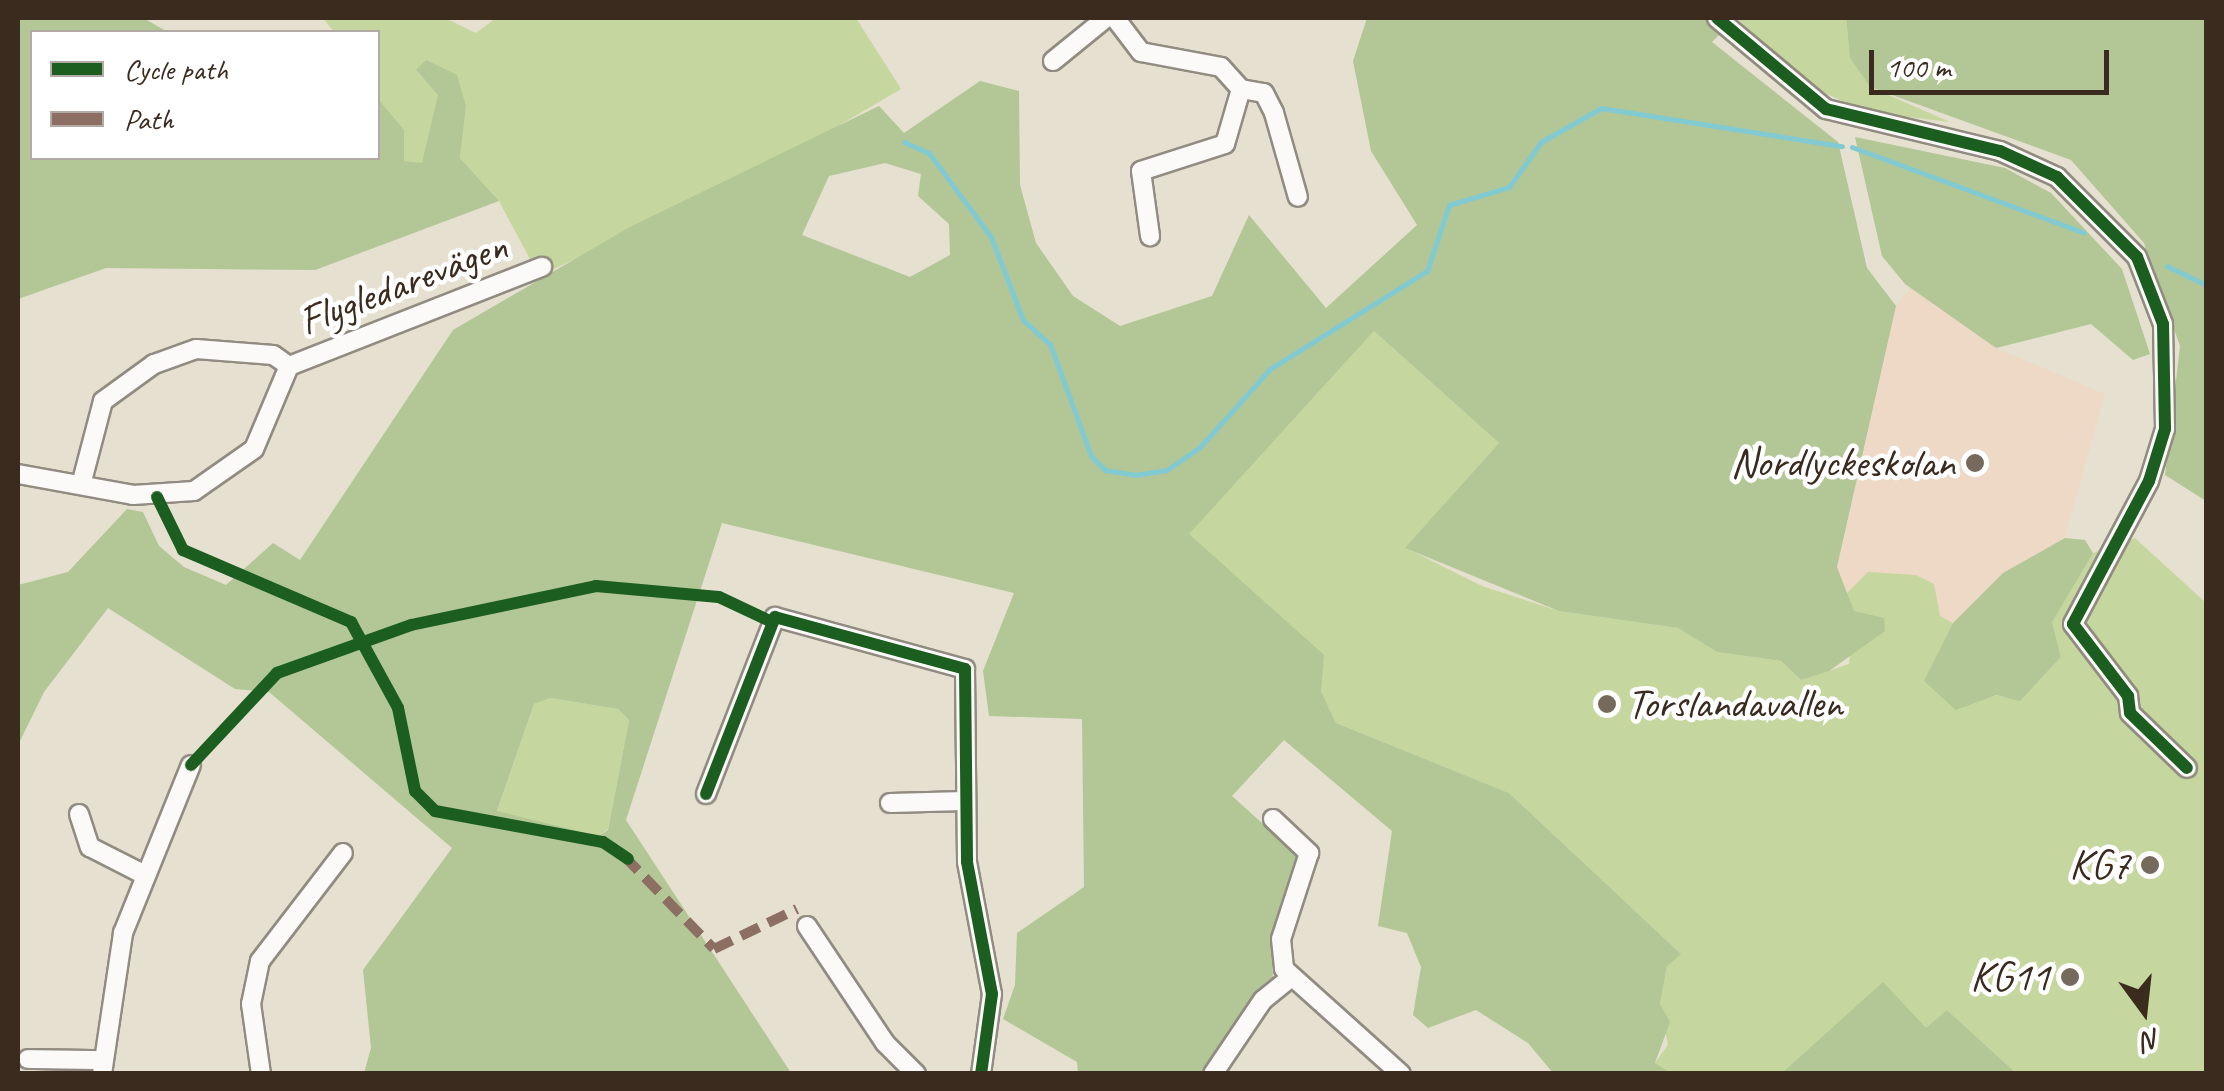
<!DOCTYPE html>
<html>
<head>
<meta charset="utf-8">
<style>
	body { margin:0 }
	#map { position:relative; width:2224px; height:1091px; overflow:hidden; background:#e5e0cf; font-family:Caveat,sans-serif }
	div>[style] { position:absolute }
	.built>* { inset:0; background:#edd9c6 }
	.green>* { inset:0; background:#c5d69e }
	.forest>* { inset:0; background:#b2c696 }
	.stream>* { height:5px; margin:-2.5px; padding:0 2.5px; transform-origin:2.5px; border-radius:2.5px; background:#82cad2 }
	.roads { filter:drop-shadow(2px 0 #918b81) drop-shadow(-2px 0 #918b81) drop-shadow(0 2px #918b81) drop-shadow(0 -2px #918b81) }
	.street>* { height:18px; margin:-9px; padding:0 9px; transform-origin:9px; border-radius:9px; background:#fbfaf8 }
	.quiet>* { height:10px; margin-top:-5px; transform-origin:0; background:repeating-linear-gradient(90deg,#8d6e63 0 20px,transparent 0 30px) }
	.cycleway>* { height:12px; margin:-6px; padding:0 6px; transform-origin:6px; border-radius:6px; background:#1b5e20 }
	.dots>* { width:28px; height:28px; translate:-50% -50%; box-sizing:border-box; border:5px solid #fff; border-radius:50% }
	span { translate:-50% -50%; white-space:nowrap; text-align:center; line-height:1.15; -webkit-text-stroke:9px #fff; paint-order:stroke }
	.street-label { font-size:42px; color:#3b2a1e }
	.poi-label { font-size:42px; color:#3b2a1e }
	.right { translate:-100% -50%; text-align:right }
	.left { translate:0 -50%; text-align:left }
	.frame { position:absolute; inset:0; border:20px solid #3b2a1e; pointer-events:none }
	.legend { position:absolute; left:30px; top:30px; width:350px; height:130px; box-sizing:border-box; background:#fff; border:2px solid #b1aaa5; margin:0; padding:12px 18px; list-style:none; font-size:30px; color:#3b2a1e }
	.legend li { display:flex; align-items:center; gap:20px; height:50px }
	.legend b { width:50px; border:2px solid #b1aaa5 }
	.north { position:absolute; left:2094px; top:961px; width:100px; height:100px; -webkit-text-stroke:8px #fff; paint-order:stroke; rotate:165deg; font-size:28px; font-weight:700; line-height:40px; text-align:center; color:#3b2a1e }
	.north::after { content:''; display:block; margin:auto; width:35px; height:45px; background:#3b2a1e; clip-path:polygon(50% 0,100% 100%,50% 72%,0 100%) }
	.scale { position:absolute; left:1869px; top:50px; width:240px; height:45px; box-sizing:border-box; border:5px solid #3b2a1e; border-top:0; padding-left:12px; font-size:30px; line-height:35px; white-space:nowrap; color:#3b2a1e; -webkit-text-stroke:8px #fff; paint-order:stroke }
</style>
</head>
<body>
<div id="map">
	<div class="built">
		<i style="clip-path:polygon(1911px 287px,1996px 348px,2105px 394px,2065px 537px,1977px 597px,1945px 649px,1850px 602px,1837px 568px,1896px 306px)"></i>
	</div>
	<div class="green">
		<i style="clip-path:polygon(323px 18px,445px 18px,476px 33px,496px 18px,856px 18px,901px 89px,761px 171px,539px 276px,499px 201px,460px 158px,466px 106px,416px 71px,438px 94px,435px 124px,422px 164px,404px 161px,378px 99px,378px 32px,334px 32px)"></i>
		<i style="clip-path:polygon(1737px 18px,1846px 18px,1850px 58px,1870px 87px,1950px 122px,1867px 112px,1809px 86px)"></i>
		<i style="clip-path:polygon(1374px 331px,1499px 443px,1406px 548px,1482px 586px,1559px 611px,1678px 628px,1717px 652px,1781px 661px,1801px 680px,1849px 664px,1854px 612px,1846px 594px,1868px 572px,1916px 575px,1934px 584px,1940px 616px,1953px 623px,1924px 682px,2020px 700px,2061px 657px,2052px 622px,2078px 574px,2093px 553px,2135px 538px,2206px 603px,2206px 1073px,2016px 1073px,1947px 1010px,1927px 1028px,1782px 1073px,1671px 1073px,1655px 1063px,1668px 1045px,1660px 1004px,1667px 966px,1680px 953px,1509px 793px,1336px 723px,1321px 691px,1188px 534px)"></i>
		<i style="clip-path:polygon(550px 698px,618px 709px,629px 720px,608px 829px,599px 836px,497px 812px,534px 704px)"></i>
	</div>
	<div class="forest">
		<i style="clip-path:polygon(18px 18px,143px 18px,168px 32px,32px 32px,32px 158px,378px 158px,378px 99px,404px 130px,404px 161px,422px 163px,438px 95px,416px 70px,426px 60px,457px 75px,466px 106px,460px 158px,499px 201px,315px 270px,106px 268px,18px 299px)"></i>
		<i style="clip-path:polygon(evenodd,1367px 18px,1736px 18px,1712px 42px,1838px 142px,1867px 268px,1896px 306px,1837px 567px,1854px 611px,1884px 618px,1885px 631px,1829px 671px,1801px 680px,1781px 661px,1717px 652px,1678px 628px,1559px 611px,1405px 548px,1499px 443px,1374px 331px,1189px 534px,1324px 655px,1321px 691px,1336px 723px,1509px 793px,1681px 954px,1667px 966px,1660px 1004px,1670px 1022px,1655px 1063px,1671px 1073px,1553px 1073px,1528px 1043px,1476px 1010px,1428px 1028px,1413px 1015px,1421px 967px,1407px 933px,1378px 926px,1392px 831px,1284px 740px,1232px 796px,1302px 859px,1272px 947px,1273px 982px,1205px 1073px,1078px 1073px,1077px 1062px,1003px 1019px,1015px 985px,1017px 933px,1084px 887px,1082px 719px,989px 716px,983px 671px,1014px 593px,722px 523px,626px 820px,791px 1073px,364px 1073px,371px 1048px,363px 970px,452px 848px,269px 692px,235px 689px,108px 608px,44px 692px,18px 745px,18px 585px,68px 572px,127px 509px,143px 512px,159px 546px,184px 567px,226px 585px,273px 543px,300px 560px,453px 330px,630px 227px,879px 106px,904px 133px,980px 81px,1019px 91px,1020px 185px,1036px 243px,1073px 296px,1120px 326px,1212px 296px,1249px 215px,1326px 308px,1417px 225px,1371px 151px,1353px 61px,1367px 18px,885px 163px,921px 174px,918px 196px,949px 224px,950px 255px,910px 277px,802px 235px,829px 176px,885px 163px,1367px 18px,550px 698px,618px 709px,629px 720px,608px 830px,599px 836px,497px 811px,534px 704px,550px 698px)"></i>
		<i style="clip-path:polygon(1846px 18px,2206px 18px,2206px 501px,2165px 475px,2180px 346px,2144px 243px,2071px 160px,1870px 87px,1850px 58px)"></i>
		<i style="clip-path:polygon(1855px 137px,2005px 168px,2051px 193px,2122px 269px,2150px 354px,2133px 360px,2091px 324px,1996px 348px,1905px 284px,1882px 256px)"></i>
		<i style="clip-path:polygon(2065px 538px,2085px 540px,2093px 553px,2052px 622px,2061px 657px,2020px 701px,1996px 695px,1956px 710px,1924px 681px,1953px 623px,2003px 573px)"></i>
		<i style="clip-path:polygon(1883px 982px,1926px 1028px,1947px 1010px,2016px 1073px,1782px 1073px)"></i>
	</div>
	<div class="stream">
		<i style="left:904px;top:142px;width:27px;rotate:24deg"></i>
		<i style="left:929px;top:153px;width:104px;rotate:53.6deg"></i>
		<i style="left:991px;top:237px;width:89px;rotate:68.9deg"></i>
		<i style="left:1023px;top:320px;width:36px;rotate:42deg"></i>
		<i style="left:1050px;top:344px;width:119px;rotate:69.9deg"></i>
		<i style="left:1091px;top:456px;width:20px;rotate:45deg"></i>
		<i style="left:1105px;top:470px;width:30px;rotate:9deg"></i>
		<i style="left:1135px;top:475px;width:32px;rotate:-9deg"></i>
		<i style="left:1167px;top:470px;width:40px;rotate:-34.9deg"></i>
		<i style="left:1200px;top:447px;width:105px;rotate:-48.1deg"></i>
		<i style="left:1270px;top:369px;width:185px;rotate:-32deg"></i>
		<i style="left:1427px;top:271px;width:70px;rotate:-71.6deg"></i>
		<i style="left:1449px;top:205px;width:63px;rotate:-16.7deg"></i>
		<i style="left:1509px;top:187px;width:55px;rotate:-54.6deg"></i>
		<i style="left:1541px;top:142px;width:69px;rotate:-29.5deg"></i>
		<i style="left:1601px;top:108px;width:244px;rotate:9deg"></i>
		<i style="left:1852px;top:147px;width:247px;rotate:20.3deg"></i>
		<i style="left:2167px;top:266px;width:43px;rotate:26deg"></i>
	</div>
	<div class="roads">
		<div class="street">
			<i style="left:1115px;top:18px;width:43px;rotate:52.6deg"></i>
			<i style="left:1141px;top:52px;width:81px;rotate:10.6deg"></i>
			<i style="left:1221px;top:67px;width:30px;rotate:48deg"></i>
			<i style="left:1241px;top:89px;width:57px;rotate:106.2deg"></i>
			<i style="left:1225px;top:144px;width:88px;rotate:162.2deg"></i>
			<i style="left:1141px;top:171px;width:66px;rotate:82.1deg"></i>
			<i style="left:1717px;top:18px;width:142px;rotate:39.9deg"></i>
			<i style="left:1826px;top:109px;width:179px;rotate:13.6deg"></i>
			<i style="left:2000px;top:151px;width:63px;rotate:24.5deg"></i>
			<i style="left:2057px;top:177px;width:113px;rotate:45deg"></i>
			<i style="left:2137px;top:257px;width:72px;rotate:68.8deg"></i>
			<i style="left:2163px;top:324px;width:105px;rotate:88.9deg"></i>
			<i style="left:2165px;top:429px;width:54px;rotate:107.1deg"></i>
			<i style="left:2149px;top:481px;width:162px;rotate:118deg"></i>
			<i style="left:2073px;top:624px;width:91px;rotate:52.6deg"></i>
			<i style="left:2128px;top:696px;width:17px;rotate:83deg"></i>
			<i style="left:2130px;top:713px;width:79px;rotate:44deg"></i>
			<i style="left:1053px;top:61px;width:68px;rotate:-39.1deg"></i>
			<i style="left:1241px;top:89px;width:23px;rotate:10deg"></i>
			<i style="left:1264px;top:93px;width:22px;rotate:63deg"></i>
			<i style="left:1274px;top:113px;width:87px;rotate:74.1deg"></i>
			<i style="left:289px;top:366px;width:272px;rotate:-21.4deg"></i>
			<i style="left:18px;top:474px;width:117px;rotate:10.3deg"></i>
			<i style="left:133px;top:495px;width:61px;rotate:-3.8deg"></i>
			<i style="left:194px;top:491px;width:73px;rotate:-35deg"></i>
			<i style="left:254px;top:449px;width:90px;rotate:-67.1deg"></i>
			<i style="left:289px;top:366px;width:19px;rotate:-145deg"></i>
			<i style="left:273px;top:355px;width:77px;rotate:-175.5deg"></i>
			<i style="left:196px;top:349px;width:45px;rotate:160.3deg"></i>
			<i style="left:154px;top:364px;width:63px;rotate:144deg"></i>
			<i style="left:103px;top:401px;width:83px;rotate:104.7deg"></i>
			<i style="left:706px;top:794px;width:190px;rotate:-68.7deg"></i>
			<i style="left:775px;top:617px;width:197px;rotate:15.3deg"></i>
			<i style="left:965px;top:669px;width:193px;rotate:89.4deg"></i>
			<i style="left:967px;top:862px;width:134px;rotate:79.3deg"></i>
			<i style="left:992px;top:994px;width:81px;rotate:97.8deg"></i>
			<i style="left:890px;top:803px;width:75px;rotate:-1.5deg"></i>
			<i style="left:79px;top:814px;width:35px;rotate:72deg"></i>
			<i style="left:90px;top:847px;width:57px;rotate:27deg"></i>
			<i style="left:1273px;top:819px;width:50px;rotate:43.4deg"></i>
			<i style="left:1309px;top:853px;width:90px;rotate:108deg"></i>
			<i style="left:1281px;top:939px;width:30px;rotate:84deg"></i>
			<i style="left:1284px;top:969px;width:157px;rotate:41.9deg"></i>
			<i style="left:807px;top:926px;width:141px;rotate:56.3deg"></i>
			<i style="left:885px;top:1043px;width:44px;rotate:45deg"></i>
			<i style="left:28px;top:1059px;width:73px;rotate:0.8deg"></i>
			<i style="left:102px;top:1074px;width:143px;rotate:-81.5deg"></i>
			<i style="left:123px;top:933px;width:181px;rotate:-68deg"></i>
			<i style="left:261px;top:1074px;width:71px;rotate:-98.1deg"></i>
			<i style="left:251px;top:1004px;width:44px;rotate:-78.2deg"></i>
			<i style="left:260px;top:961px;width:136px;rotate:-52.5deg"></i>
			<i style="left:1213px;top:1074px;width:89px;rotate:-56deg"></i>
			<i style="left:1263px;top:1000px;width:35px;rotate:-39deg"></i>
		</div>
	</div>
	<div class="quiet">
		<i style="left:624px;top:856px;width:129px;rotate:45.9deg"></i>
		<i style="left:714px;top:949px;width:92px;rotate:-25.7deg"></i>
	</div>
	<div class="cycleway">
		<i style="left:1717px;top:18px;width:142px;rotate:39.9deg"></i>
		<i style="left:1826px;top:109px;width:179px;rotate:13.6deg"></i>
		<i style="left:2000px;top:151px;width:63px;rotate:24.5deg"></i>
		<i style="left:2057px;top:177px;width:113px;rotate:45deg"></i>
		<i style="left:2137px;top:257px;width:72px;rotate:68.8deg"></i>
		<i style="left:2163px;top:324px;width:105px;rotate:88.9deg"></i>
		<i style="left:2165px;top:429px;width:54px;rotate:107.1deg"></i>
		<i style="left:2149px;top:481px;width:162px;rotate:118deg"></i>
		<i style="left:2073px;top:624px;width:91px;rotate:52.6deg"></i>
		<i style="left:2128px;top:696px;width:17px;rotate:83deg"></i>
		<i style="left:2130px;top:713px;width:79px;rotate:44deg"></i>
		<i style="left:157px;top:497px;width:59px;rotate:63.9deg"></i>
		<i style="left:183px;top:550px;width:183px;rotate:23.2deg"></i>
		<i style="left:351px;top:622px;width:98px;rotate:61.3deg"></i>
		<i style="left:398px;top:708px;width:85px;rotate:78.4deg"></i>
		<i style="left:415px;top:791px;width:28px;rotate:45deg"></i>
		<i style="left:435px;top:811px;width:171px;rotate:10.5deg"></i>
		<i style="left:603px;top:842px;width:30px;rotate:34deg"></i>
		<i style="left:191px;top:765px;width:126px;rotate:-46.9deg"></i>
		<i style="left:277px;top:673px;width:142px;rotate:-19.7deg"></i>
		<i style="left:411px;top:625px;width:189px;rotate:-11.9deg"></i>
		<i style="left:596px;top:586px;width:123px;rotate:5.1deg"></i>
		<i style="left:719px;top:597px;width:56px;rotate:25.2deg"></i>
		<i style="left:706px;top:794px;width:190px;rotate:-68.7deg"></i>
		<i style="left:775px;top:617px;width:197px;rotate:15.3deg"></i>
		<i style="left:965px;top:669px;width:193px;rotate:89.4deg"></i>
		<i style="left:967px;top:862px;width:134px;rotate:79.3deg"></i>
		<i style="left:992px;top:994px;width:81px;rotate:97.8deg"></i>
	</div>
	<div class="dots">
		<i style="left:1975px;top:463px;background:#766a5c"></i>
		<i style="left:1607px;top:704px;background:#766a5c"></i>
		<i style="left:2150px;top:865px;background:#766a5c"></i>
		<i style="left:2070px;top:977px;background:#766a5c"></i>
	</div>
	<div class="street-label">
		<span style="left:403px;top:284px;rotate:-21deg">Flygledarevägen</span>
	</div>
	<div class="poi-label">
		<span class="right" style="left:1955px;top:463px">Nordlyckeskolan</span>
		<span class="left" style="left:1627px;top:704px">Torslandavallen</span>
		<span class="right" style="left:2130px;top:865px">KG7</span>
		<span class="right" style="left:2050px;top:977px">KG11</span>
	</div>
	<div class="frame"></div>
	<ul class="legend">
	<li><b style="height:12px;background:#1b5e20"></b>Cycle path</li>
	<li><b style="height:12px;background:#8d6e63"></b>Path</li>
	</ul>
	<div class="north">N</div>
	<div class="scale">100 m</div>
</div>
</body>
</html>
